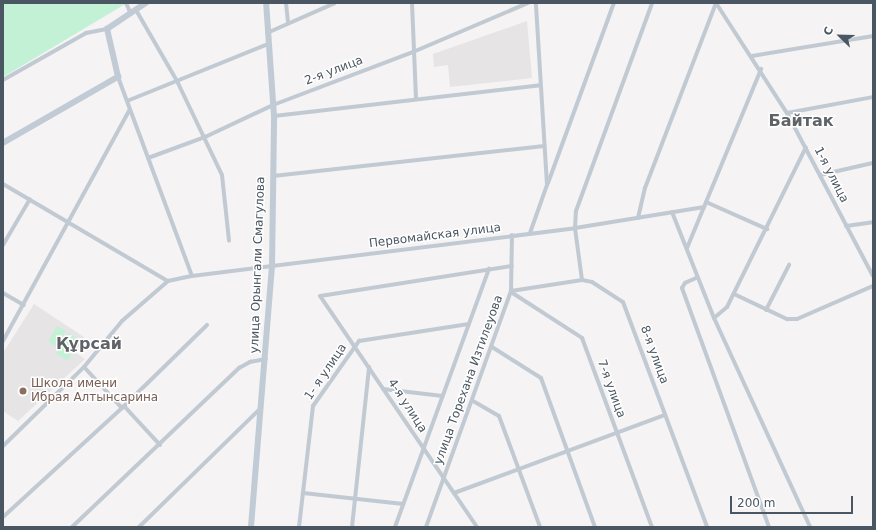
<!DOCTYPE html>
<html>
<head>
<meta charset="utf-8">
<style>
	body { margin:0 }
	#map { position:relative; width:876px; height:530px; overflow:hidden; background:#f5f3f3; font-family:"DejaVu Sans",sans-serif }
	div>[style] { position:absolute }
	[style*='--x'] { left:calc(var(--x)*1px); top:calc(var(--y)*1px); width:calc(var(--w)*1px); rotate:calc(var(--a)*1deg) }
	.education>* { inset:0; background:#e6e4e5 }
	.green>* { inset:0; background:#c3f1d5; transform-origin:0 0 }
	.street>* { height:4px; margin:-2px; padding:0 2px; transform-origin:2px; border-radius:2px; background:#c1cad2 }
	.secondary>* { height:5.5px; margin:-2.75px; padding:0 2.75px; transform-origin:2.75px; border-radius:2.75px; background:#c1cbd6 }
	.dots>* { width:11px; height:11px; translate:-50% -50%; box-sizing:border-box; border:2px solid #fff; border-radius:50% }
	span { translate:-50% -50%; white-space:nowrap; text-align:center; line-height:1.15; -webkit-text-stroke:3px #fff; paint-order:stroke }
	.street-label { font-size:12px; color:#4a5661 }
	.education-label { font-size:12px; color:#785e54 }
	.left { translate:0 -50%; text-align:left }
	.district-label { font-size:16px; color:#5f6368; font-weight:700 }
	.frame { position:absolute; inset:0; border:4px solid #4a5661; pointer-events:none }
	.north { position:absolute; left:820px; top:16px; width:40px; height:40px; -webkit-text-stroke:3px #fff; paint-order:stroke; rotate:293deg; font-size:11px; font-weight:700; line-height:16px; text-align:center; color:#4a5661 }
	.north::after { content:''; display:block; margin:auto; width:14px; height:18px; background:#4a5661; clip-path:polygon(50% 0,100% 100%,50% 72%,0 100%) }
	.scale { position:absolute; left:730px; top:496px; width:123px; height:18px; box-sizing:border-box; border:2px solid #4a5661; border-top:0; padding-left:5px; font-size:12px; line-height:14px; white-space:nowrap; color:#4a5661; -webkit-text-stroke:3px #fff; paint-order:stroke }
</style>
</head>
<body>
<div id="map">
	<div class="education">
		<i style="clip-path:polygon(527px 21px,532px 78px,450px 87px,448px 65px,434px 67px,433px 54px)"></i>
		<i style="clip-path:polygon(34px 304px,84px 337px,75px 352px,85px 359px,18px 421px,3px 411px,3px 353px)"></i>
	</div>
	<div class="green">
		<i style="clip-path:polygon(3px 3px,127px 3px,3px 77px)"></i>
		<i style="left:57px;top:326px;width:10px;height:18px;rotate:29deg"></i>
		<i style="left:68px;top:333px;width:13px;height:24px;rotate:29deg"></i>
	</div>
	<div class="street">
		<i style="--x:126;--y:3;--w:12;--a:66"></i>
		<i style="--x:286;--y:3;--w:20;--a:84"></i>
		<i style="--x:412;--y:3;--w:96;--a:87.6"></i>
		<i style="--x:716;--y:3;--w:131;--a:57.2"></i>
		<i style="--x:787;--y:113;--w:184;--a:62.2"></i>
		<i style="--x:136;--y:10;--w:82;--a:60"></i>
		<i style="--x:177;--y:81;--w:104;--a:64.4"></i>
		<i style="--x:222;--y:175;--w:66;--a:83.9"></i>
		<i style="--x:267;--y:33;--w:74;--a:-23.8"></i>
		<i style="--x:752;--y:56;--w:123;--a:-9.4"></i>
		<i style="--x:118;--y:77;--w:212;--a:69.6"></i>
		<i style="--x:3;--y:80;--w:95;--a:-29.5"></i>
		<i style="--x:86;--y:33;--w:21;--a:-11"></i>
		<i style="--x:127;--y:101;--w:152;--a:-22"></i>
		<i style="--x:787;--y:113;--w:87;--a:-10.5"></i>
		<i style="--x:274;--y:116;--w:268;--a:-6.6"></i>
		<i style="--x:148;--y:158;--w:61;--a:-20.2"></i>
		<i style="--x:205;--y:137;--w:75;--a:-25.2"></i>
		<i style="--x:273;--y:105;--w:150;--a:-20.7"></i>
		<i style="--x:413;--y:52;--w:125;--a:-23.1"></i>
		<i style="--x:820;--y:175;--w:54;--a:-12.8"></i>
		<i style="--x:273;--y:176;--w:273;--a:-6.3"></i>
		<i style="--x:548;--y:183;--w:192;--a:-69.9"></i>
		<i style="--x:3;--y:184;--w:191;--a:30.5"></i>
		<i style="--x:706;--y:202;--w:67;--a:23.9"></i>
		<i style="--x:672;--y:212;--w:114;--a:68.4"></i>
		<i style="--x:714;--y:318;--w:230;--a:65.3"></i>
		<i style="--x:638;--y:218;--w:31;--a:-77"></i>
		<i style="--x:645;--y:188;--w:198;--a:-69"></i>
		<i style="--x:846;--y:226;--w:27;--a:-8"></i>
		<i style="--x:530;--y:233;--w:51;--a:-70.5"></i>
		<i style="--x:547;--y:185;--w:182;--a:-93.5"></i>
		<i style="--x:3;--y:245;--w:53;--a:-59.6"></i>
		<i style="--x:687;--y:248;--w:194;--a:-67.5"></i>
		<i style="--x:696;--y:278;--w:12;--a:156"></i>
		<i style="--x:685;--y:283;--w:6;--a:121"></i>
		<i style="--x:682;--y:288;--w:254;--a:70"></i>
		<i style="--x:582;--y:280;--w:52;--a:-97.7"></i>
		<i style="--x:575;--y:228;--w:17;--a:-87"></i>
		<i style="--x:576;--y:211;--w:221;--a:-69.9"></i>
		<i style="--x:511;--y:291;--w:72;--a:-8.8"></i>
		<i style="--x:582;--y:280;--w:10;--a:11"></i>
		<i style="--x:592;--y:282;--w:37;--a:33"></i>
		<i style="--x:623;--y:302;--w:240;--a:69.5"></i>
		<i style="--x:511;--y:292;--w:85;--a:32.9"></i>
		<i style="--x:582;--y:338;--w:202;--a:69.7"></i>
		<i style="--x:3;--y:293;--w:24;--a:30"></i>
		<i style="--x:734;--y:294;--w:59;--a:25.3"></i>
		<i style="--x:787;--y:319;--w:10;--a:0"></i>
		<i style="--x:797;--y:319;--w:83;--a:-23.5"></i>
		<i style="--x:766;--y:310;--w:51;--a:-62.9"></i>
		<i style="--x:714;--y:318;--w:17;--a:-40"></i>
		<i style="--x:727;--y:307;--w:178;--a:-63.7"></i>
		<i style="--x:3;--y:341;--w:264;--a:-61.3"></i>
		<i style="--x:492;--y:347;--w:58;--a:32.3"></i>
		<i style="--x:541;--y:378;--w:158;--a:70.1"></i>
		<i style="--x:84;--y:367;--w:56;--a:47.2"></i>
		<i style="--x:383;--y:389;--w:60;--a:6.7"></i>
		<i style="--x:473;--y:401;--w:30;--a:30"></i>
		<i style="--x:499;--y:416;--w:118;--a:69.7"></i>
		<i style="--x:124;--y:406;--w:53;--a:47.3"></i>
		<i style="--x:3;--y:446;--w:113;--a:-44.3"></i>
		<i style="--x:84;--y:367;--w:60;--a:-50.4"></i>
		<i style="--x:122;--y:321;--w:61;--a:-41"></i>
		<i style="--x:168;--y:281;--w:25;--a:-12"></i>
		<i style="--x:192;--y:276;--w:386;--a:-7.1"></i>
		<i style="--x:575;--y:228;--w:131;--a:-9.2"></i>
		<i style="--x:303;--y:493;--w:101;--a:6.3"></i>
		<i style="--x:454;--y:493;--w:225;--a:-20.3"></i>
		<i style="--x:3;--y:517;--w:164;--a:-42.5"></i>
		<i style="--x:124;--y:406;--w:116;--a:-44.3"></i>
		<i style="--x:72;--y:527;--w:231;--a:-43.6"></i>
		<i style="--x:239;--y:368;--w:13;--a:-29"></i>
		<i style="--x:250;--y:362;--w:16;--a:-11"></i>
		<i style="--x:139;--y:527;--w:169;--a:-44.3"></i>
		<i style="--x:299;--y:527;--w:122;--a:-83.4"></i>
		<i style="--x:313;--y:406;--w:80;--a:-54.7"></i>
		<i style="--x:359;--y:341;--w:111;--a:-8.8"></i>
		<i style="--x:352;--y:527;--w:161;--a:-83.9"></i>
		<i style="--x:395;--y:527;--w:275;--a:-70"></i>
		<i style="--x:426;--y:527;--w:251;--a:-70.2"></i>
		<i style="--x:511;--y:291;--w:56;--a:-89"></i>
		<i style="--x:477;--y:527;--w:279;--a:-124.2"></i>
		<i style="--x:320;--y:296;--w:194;--a:-8.9"></i>
	</div>
	<div class="secondary">
		<i style="--x:3;--y:143;--w:133;--a:-29.9"></i>
		<i style="--x:118;--y:77;--w:49;--a:-102.9"></i>
		<i style="--x:107;--y:29;--w:47;--a:-33.7"></i>
		<i style="--x:251;--y:527;--w:261;--a:-85.4"></i>
		<i style="--x:272;--y:267;--w:151;--a:-89.2"></i>
		<i style="--x:274;--y:116;--w:113;--a:-94"></i>
	</div>
	<div class="dots">
		<i style="left:23px;top:391px;background:#8d6e63"></i>
	</div>
	<div class="street-label">
		<span style="left:334px;top:71px;rotate:-21deg">2-я улица</span>
		<span style="left:831px;top:175px;rotate:63deg">1-я улица</span>
		<span style="left:435px;top:236px;rotate:-7deg">Первомайская улица</span>
		<span style="left:258px;top:265px;rotate:-88deg">улица Орынгали Смагулова</span>
		<span style="left:654px;top:355px;rotate:70deg">8-я улица</span>
		<span style="left:326px;top:372px;rotate:-56deg">1- я улица</span>
		<span style="left:469px;top:380px;rotate:-70deg">улица Торехана Изтилеуова</span>
		<span style="left:611px;top:389px;rotate:70deg">7-я улица</span>
		<span style="left:407px;top:406px;rotate:57deg">4-я улица</span>
	</div>
	<div class="education-label">
		<span class="left" style="left:31px;top:391px">Школа имени<br>Ибрая Алтынсарина</span>
	</div>
	<div class="district-label">
		<span style="left:801px;top:121px">Байтак</span>
		<span style="left:89px;top:344px">Құрсай</span>
	</div>
	<div class="frame"></div>
	<div class="north">С</div>
	<div class="scale">200 m</div>
</div>
</body>
</html>
